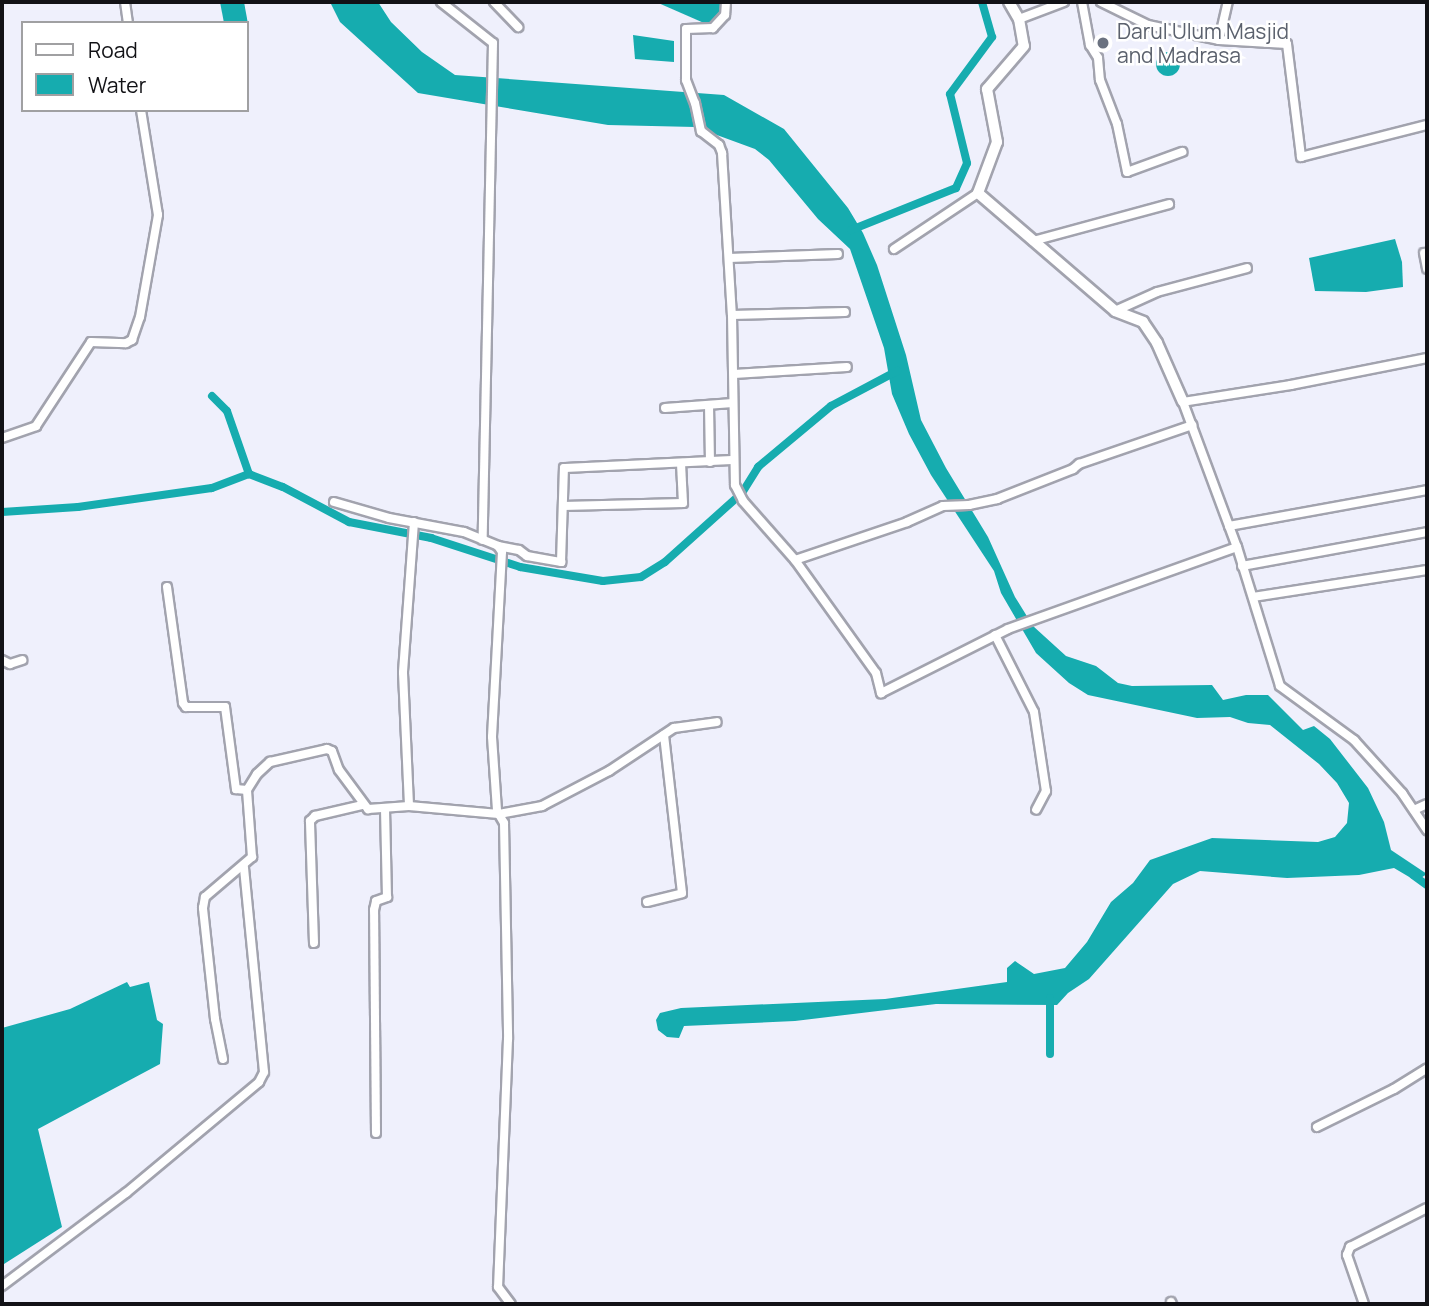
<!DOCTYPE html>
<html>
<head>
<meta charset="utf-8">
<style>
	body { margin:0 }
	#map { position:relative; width:1429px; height:1306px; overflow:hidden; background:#eff0fc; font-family:Manrope,sans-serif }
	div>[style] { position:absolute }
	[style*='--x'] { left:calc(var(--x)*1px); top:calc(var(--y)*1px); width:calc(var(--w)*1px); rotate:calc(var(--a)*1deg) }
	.water>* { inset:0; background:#16acaf }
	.round { border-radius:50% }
	.canal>* { height:8px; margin:-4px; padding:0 4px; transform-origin:4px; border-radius:4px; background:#16acaf }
	.roads { filter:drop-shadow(2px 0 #a2a3ae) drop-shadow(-2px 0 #a2a3ae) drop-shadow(0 2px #a2a3ae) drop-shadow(0 -2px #a2a3ae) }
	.minor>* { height:8px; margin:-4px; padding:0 4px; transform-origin:4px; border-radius:4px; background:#fff }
	.tertiary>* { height:10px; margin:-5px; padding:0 5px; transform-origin:5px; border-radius:5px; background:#fff }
	.dots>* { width:19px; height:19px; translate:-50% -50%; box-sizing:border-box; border:4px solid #fff; border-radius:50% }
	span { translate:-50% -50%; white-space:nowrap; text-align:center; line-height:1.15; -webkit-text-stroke:5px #fff; paint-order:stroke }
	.worship-label { font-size:21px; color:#5b616d }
	.left { translate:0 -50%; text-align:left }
	.frame { position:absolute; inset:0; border:4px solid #121216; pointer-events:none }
	.legend { position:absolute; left:21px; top:21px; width:228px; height:91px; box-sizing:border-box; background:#fff; border:2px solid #a0a0a2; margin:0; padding:9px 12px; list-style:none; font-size:21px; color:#121216 }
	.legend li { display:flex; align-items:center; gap:14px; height:35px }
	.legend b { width:35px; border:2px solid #a0a0a2 }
</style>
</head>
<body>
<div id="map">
	<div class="water">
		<i style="clip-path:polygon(220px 2px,244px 2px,248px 24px,224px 23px)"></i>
		<i style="clip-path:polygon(330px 2px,378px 2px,391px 22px,422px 52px,455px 75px,724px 95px,784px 129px,848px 208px,863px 233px,877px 265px,906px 355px,921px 420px,946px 468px,988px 537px,1015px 597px,1033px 626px,1066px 656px,1096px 666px,1118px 683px,1132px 686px,1212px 685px,1223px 700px,1246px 695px,1268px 695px,1303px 730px,1314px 726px,1330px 739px,1368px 788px,1384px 822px,1391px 850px,1427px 874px,1416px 881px,1394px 868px,1359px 875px,1287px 878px,1200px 871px,1173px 884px,1089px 979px,1068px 993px,1057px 1005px,936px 1004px,795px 1021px,684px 1026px,679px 1038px,667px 1037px,658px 1030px,656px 1020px,660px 1013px,681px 1008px,885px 999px,1007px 982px,1007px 968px,1015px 961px,1034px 974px,1065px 968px,1087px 942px,1111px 902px,1133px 883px,1150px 860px,1212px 838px,1318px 842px,1335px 837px,1347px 823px,1349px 803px,1337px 783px,1319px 764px,1270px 725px,1248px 723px,1230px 717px,1197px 718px,1088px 695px,1069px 683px,1036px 653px,1001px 593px,994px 571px,931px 475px,909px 434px,892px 394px,884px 348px,850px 249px,818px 219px,769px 160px,755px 149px,695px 127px,608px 125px,418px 93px,340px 22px)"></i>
		<i style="clip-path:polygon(656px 2px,723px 2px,723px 13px,713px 24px,704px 23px)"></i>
		<i style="clip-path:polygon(633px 35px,674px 41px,674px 62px,635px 59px)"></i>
		<i class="round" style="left:1156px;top:52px;width:24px;height:24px"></i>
		<i style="clip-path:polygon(1395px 239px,1402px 262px,1403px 287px,1366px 292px,1315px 291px,1309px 258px)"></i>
		<i style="clip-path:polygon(127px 982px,130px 987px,149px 982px,157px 1020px,163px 1024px,160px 1064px,38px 1129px,62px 1227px,4px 1264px,2px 1255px,2px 1028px,70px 1009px)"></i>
	</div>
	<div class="canal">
		<i style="--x:851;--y:230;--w:113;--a:-21.8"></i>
		<i style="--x:956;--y:188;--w:27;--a:-66"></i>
		<i style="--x:967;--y:163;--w:71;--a:-103.8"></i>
		<i style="--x:950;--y:94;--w:71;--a:-53.6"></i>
		<i style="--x:992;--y:37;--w:36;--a:-106"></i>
		<i style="--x:212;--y:396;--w:21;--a:45"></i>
		<i style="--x:227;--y:411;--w:67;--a:70.8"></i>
		<i style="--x:2;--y:512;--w:76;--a:-3.8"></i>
		<i style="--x:78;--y:507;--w:135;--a:-8.1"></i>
		<i style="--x:212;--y:488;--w:40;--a:-21"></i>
		<i style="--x:249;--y:474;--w:36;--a:21"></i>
		<i style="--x:283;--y:487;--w:75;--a:27.9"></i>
		<i style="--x:349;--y:522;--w:84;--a:11"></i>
		<i style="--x:431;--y:538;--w:94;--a:18"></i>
		<i style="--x:520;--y:567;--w:84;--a:9.6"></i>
		<i style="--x:603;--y:581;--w:38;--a:-6"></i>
		<i style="--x:641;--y:577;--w:28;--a:-32"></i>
		<i style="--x:665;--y:562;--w:103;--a:-41.9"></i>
		<i style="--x:742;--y:493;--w:31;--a:-58"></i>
		<i style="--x:758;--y:467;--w:95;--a:-39.9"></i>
		<i style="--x:831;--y:406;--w:75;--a:-27.9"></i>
		<i style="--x:1413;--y:875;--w:17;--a:36"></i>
		<i style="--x:1050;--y:1054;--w:56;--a:-90"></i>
	</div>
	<div class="roads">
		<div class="minor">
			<i style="--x:125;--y:2;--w:21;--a:82"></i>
			<i style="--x:441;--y:2;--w:66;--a:38.3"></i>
			<i style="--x:493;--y:43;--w:497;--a:91.2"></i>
			<i style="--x:494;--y:2;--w:35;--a:46"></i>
			<i style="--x:726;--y:2;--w:13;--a:94"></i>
			<i style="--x:725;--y:15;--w:18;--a:133"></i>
			<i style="--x:713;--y:28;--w:27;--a:178"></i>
			<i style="--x:686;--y:29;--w:51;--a:90"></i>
			<i style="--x:686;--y:80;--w:25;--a:69"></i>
			<i style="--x:695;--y:103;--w:29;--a:78"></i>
			<i style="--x:701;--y:131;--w:23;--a:38"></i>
			<i style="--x:719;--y:145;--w:9;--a:69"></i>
			<i style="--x:722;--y:153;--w:162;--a:86.5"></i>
			<i style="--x:732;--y:315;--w:170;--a:89"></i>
			<i style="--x:735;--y:485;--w:18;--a:63"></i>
			<i style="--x:743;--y:501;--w:79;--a:48.6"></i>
			<i style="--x:795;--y:560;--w:139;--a:54.4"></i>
			<i style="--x:876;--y:673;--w:21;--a:76"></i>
			<i style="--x:881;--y:693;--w:142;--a:-26.7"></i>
			<i style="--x:1008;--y:629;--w:243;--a:-19.7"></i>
			<i style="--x:1082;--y:2;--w:44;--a:79.5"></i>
			<i style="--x:1090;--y:45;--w:15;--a:58"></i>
			<i style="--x:1098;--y:58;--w:22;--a:85"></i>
			<i style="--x:1100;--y:80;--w:47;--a:68.9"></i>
			<i style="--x:1117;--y:124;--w:49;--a:78.2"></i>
			<i style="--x:1127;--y:172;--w:59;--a:-20"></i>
			<i style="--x:1101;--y:2;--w:52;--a:26.1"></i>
			<i style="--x:1148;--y:25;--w:73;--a:11.9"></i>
			<i style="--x:1219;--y:40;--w:68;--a:3.4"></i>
			<i style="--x:1287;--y:44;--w:114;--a:82.9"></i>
			<i style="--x:1301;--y:157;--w:130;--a:-14.3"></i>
			<i style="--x:1019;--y:19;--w:48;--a:-20.7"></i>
			<i style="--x:1219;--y:40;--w:39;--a:-77"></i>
			<i style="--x:1033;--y:241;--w:141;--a:-15.2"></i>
			<i style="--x:894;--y:249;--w:101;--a:-33.7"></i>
			<i style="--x:1424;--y:253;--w:16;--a:79"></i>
			<i style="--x:729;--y:258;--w:109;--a:-2.1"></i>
			<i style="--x:1115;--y:311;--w:46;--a:-24.3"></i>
			<i style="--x:1157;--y:292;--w:93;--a:-14.9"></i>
			<i style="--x:732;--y:315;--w:113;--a:-1.5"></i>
			<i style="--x:1427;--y:358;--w:139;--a:168.8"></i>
			<i style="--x:1291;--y:385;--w:109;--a:171.1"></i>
			<i style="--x:1183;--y:402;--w:155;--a:69.6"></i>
			<i style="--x:1237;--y:547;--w:145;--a:72.8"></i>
			<i style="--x:1280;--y:686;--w:92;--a:36.1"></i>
			<i style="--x:1354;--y:740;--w:72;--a:47.8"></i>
			<i style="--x:1402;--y:793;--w:45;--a:56"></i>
			<i style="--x:734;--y:374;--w:113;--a:-3.5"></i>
			<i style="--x:709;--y:405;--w:57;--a:89"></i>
			<i style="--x:665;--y:408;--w:68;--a:-4.2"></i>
			<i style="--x:2;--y:438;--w:36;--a:-19"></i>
			<i style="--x:36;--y:426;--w:100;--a:-56.8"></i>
			<i style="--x:91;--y:342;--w:35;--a:2"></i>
			<i style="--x:126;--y:343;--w:7;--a:-27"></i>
			<i style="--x:132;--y:340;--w:24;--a:-71"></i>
			<i style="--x:140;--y:317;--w:104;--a:-80"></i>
			<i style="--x:158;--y:215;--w:106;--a:-99.2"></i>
			<i style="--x:334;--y:502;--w:57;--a:16.2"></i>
			<i style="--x:389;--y:518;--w:76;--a:10.6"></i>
			<i style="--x:464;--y:532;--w:37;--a:22"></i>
			<i style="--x:498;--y:546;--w:7;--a:56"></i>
			<i style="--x:502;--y:552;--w:185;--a:93.1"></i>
			<i style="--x:492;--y:737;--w:74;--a:86.1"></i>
			<i style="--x:497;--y:811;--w:14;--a:60"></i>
			<i style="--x:504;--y:823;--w:216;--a:88.9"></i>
			<i style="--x:508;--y:1039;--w:248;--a:92.3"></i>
			<i style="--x:498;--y:1287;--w:21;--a:53"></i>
			<i style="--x:563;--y:506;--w:120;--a:-1.4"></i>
			<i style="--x:683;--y:503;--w:40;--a:-92.9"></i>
			<i style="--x:414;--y:522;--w:151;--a:94.2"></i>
			<i style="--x:403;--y:673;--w:133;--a:87.4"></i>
			<i style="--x:409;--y:806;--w:90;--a:5.1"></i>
			<i style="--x:499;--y:814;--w:44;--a:-10.5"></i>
			<i style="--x:542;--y:806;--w:76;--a:-27.6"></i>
			<i style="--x:609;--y:771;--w:78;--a:-33.5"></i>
			<i style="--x:674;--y:728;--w:43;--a:-7.9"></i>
			<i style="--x:1229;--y:526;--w:201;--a:-10.3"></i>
			<i style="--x:498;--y:546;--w:21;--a:11"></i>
			<i style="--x:519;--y:550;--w:10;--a:37"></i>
			<i style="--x:527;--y:556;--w:35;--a:10"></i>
			<i style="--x:561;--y:562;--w:94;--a:-88.2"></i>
			<i style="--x:564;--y:468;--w:169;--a:-2.7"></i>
			<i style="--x:795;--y:560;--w:118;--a:-18.7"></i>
			<i style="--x:907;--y:522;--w:39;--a:-24"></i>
			<i style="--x:943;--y:506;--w:26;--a:-2"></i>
			<i style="--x:969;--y:505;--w:29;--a:-12"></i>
			<i style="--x:997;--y:499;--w:82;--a:-21.5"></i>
			<i style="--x:1073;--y:469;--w:8;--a:-40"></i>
			<i style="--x:1079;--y:464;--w:120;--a:-19"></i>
			<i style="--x:1242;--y:566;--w:188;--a:-10.4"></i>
			<i style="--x:167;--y:587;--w:117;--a:82.1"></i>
			<i style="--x:183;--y:703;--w:5;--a:53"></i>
			<i style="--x:186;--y:707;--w:39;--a:0"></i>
			<i style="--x:225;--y:707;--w:83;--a:82.4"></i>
			<i style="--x:236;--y:789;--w:11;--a:5"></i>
			<i style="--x:1253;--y:597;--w:176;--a:-8.8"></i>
			<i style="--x:995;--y:635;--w:86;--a:63.1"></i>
			<i style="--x:1034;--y:712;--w:80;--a:81.4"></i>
			<i style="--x:1046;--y:791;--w:21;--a:118"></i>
			<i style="--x:2;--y:660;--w:9;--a:27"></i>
			<i style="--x:10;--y:664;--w:13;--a:-18"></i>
			<i style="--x:1414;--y:810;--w:14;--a:-25"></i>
			<i style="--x:647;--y:902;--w:36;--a:-14"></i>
			<i style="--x:682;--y:893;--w:159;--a:-96.5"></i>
			<i style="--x:314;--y:943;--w:122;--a:-91.9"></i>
			<i style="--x:310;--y:821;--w:7;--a:-45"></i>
			<i style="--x:315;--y:816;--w:48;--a:-13.2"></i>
			<i style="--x:223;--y:1059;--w:41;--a:-101.3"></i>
			<i style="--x:215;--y:1019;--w:112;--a:-96.2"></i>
			<i style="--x:203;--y:908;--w:11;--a:-80"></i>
			<i style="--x:205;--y:897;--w:62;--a:-40.4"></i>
			<i style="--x:252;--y:857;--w:67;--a:-94.3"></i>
			<i style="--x:247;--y:790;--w:19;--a:-58"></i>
			<i style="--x:257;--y:774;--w:18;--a:-43"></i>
			<i style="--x:270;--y:762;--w:58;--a:-12.8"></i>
			<i style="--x:327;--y:749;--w:5;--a:22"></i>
			<i style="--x:332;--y:751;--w:20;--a:70"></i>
			<i style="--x:339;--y:770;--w:49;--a:53.4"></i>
			<i style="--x:368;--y:809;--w:41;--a:-4.2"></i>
			<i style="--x:1317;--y:1127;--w:86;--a:-26.3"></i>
			<i style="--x:1394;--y:1089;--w:39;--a:-32"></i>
			<i style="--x:376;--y:1133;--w:223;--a:-90.5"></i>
			<i style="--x:374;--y:910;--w:9;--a:-77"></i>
			<i style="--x:376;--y:901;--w:12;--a:-20"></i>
			<i style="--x:387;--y:897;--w:88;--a:-91.3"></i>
			<i style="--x:2;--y:1286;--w:155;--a:-36.9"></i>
			<i style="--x:126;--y:1193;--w:173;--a:-39.8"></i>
			<i style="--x:259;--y:1082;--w:11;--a:-63"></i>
			<i style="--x:264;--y:1072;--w:206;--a:-95.6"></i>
			<i style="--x:1171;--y:1302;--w:2;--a:63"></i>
			<i style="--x:1364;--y:1304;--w:52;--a:-109.1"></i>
			<i style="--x:1347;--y:1255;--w:9;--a:-69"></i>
			<i style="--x:1350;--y:1247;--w:86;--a:-26.9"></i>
		</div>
		<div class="tertiary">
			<i style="--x:1009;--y:2;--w:20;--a:60"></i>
			<i style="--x:1019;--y:19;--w:27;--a:80"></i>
			<i style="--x:1024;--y:46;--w:57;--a:130.7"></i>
			<i style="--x:987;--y:89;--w:54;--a:79.3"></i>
			<i style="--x:997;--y:142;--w:54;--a:110.4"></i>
			<i style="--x:978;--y:193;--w:181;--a:40.7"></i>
			<i style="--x:1115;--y:311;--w:30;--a:21"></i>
			<i style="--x:1143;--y:322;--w:25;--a:56"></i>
			<i style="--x:1157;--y:343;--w:64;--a:66.2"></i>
		</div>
	</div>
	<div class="dots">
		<i style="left:1103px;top:43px;background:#6b7280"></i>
	</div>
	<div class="worship-label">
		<span class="left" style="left:1117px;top:43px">Darul Ulum Masjid<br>and Madrasa</span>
	</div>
	<div class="frame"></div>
	<ul class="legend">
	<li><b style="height:9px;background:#fff"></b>Road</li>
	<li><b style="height:19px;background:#16acaf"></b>Water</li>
	</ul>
</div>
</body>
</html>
